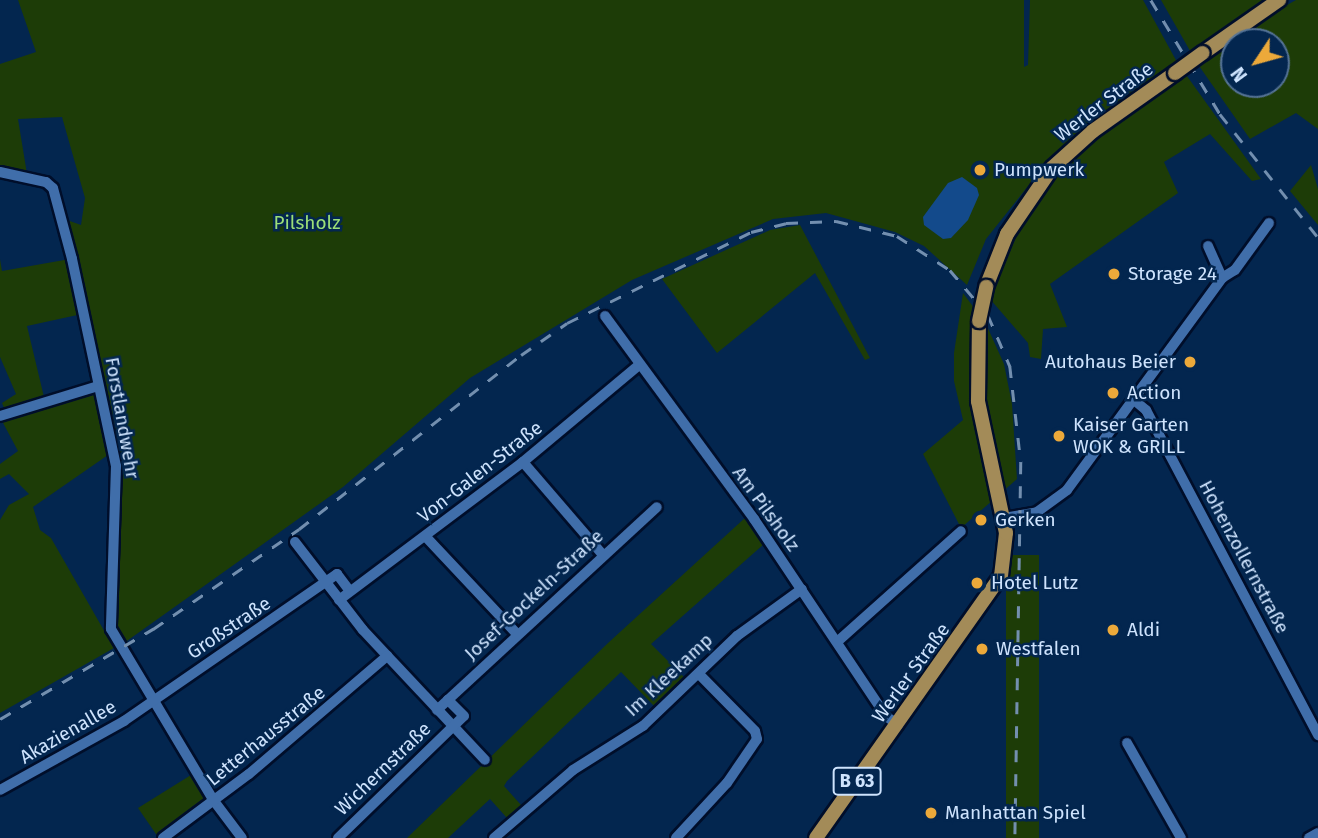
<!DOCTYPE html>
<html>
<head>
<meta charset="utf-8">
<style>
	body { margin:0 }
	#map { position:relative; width:1318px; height:838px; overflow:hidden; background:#03264f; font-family:"Fira Sans",sans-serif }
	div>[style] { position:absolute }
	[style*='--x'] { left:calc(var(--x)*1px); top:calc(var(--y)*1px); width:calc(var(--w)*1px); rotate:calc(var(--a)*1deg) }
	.green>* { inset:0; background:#1d3c07; transform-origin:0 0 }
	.water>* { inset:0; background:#134a8b }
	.roads { filter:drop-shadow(2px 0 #000e2a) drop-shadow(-2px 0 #000e2a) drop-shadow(0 2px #000e2a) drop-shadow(0 -2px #000e2a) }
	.minor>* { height:10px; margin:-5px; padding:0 5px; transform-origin:5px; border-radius:5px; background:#406eaa }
	.major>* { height:14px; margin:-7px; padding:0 7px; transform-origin:7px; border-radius:7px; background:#a38b58 }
	.rail>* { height:2.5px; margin-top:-1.25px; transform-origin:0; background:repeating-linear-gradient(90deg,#738faf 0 12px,transparent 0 24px) }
	.bridges { filter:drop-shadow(2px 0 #000e2a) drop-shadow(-2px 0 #000e2a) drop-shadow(0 2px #000e2a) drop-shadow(0 -2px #000e2a) }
	.major-bridge>* { height:14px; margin:-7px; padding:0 7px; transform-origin:7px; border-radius:7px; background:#a38b58 }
	.dots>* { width:19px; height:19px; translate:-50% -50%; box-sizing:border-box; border:4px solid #03264f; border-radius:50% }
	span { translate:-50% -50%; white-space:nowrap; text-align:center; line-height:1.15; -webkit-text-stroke:5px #03264f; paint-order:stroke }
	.shield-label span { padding:2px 5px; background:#03264f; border:2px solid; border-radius:5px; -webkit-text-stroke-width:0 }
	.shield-label { font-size:18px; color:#cee3fd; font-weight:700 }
	.street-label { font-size:19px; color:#cee3fd }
	.poi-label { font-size:19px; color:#cee3fd }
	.left { translate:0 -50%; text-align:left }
	.right { translate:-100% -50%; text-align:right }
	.park-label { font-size:19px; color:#9cdf78 }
	.north { position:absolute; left:1220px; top:28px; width:70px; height:70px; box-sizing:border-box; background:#03264f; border:2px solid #547295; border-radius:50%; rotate:234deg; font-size:19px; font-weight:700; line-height:28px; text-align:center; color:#cee3fd }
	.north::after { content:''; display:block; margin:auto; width:24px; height:32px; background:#eca93a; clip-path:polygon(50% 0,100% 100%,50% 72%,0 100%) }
</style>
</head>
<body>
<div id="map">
	<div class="green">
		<i style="clip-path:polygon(18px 0,1024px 0,1024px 67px,1028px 65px,1030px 0,1143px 0,1177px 62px,1080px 132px,1048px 161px,986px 239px,967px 285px,924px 246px,895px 232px,826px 213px,773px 219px,632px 280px,470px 378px,343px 487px,124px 643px,115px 631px,120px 475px,64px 219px,81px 225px,85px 198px,62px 117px,18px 119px,27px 174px,0 168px,0 64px,36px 52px)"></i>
		<i style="clip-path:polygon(evenodd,1161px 0,1272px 0,1269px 15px,1296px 0,1318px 0,1318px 129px,1296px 113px,1250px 139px,1197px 63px,1161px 0,1234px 42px,1276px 42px,1276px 84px,1234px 84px,1234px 42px)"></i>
		<i style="clip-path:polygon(1184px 72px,1261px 179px,1252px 181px,1210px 134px,1164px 162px,1178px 193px,1050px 284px,1067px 327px,1043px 329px,1041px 359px,1030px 357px,1028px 343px,990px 299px,1025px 216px,1058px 173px,1091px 141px)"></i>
		<i style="clip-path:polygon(1311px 165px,1318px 189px,1318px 225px,1290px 191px)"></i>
		<i style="clip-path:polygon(800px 225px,870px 358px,865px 360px,815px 273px,717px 353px,662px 279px,770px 230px)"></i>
		<i style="clip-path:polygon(0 259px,2px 271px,70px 259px,82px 314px,27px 326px,44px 397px,5px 410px,2px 403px,16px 394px,0 357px)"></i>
		<i style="clip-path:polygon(963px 293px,986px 324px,1004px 364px,1012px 404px,1017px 479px,961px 528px,923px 454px,963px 420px,954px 381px,954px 353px)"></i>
		<i style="clip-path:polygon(95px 390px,108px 455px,33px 507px,40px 530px,51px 538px,114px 648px,0 713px,0 520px,9px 505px,29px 494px,9px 474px,0 479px,0 464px,18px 451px,2px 421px)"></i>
		<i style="clip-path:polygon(746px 517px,764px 544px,651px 644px,685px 678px,655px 707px,621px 672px,507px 781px,504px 786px,521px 805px,507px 818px,490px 799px,448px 838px,407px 838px,608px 643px)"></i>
		<i style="left:1039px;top:555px;width:283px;height:33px;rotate:90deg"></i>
		<i style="clip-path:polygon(191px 775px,205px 797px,203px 803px,158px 837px,138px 808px)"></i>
	</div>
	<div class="water">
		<i style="clip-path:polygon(962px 177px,977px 188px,979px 195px,968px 220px,951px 238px,943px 239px,924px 225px,923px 217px,948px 183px)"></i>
	</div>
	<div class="roads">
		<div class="minor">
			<i style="--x:0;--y:172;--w:47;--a:12.3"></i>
			<i style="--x:46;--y:182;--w:9;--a:41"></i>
			<i style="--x:53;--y:188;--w:73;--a:75"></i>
			<i style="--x:72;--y:259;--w:212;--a:78"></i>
			<i style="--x:116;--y:466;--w:163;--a:91.8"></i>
			<i style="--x:111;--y:629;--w:200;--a:59.1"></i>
			<i style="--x:214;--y:801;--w:46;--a:52.9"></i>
			<i style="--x:1208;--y:246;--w:35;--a:66"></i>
			<i style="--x:605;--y:316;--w:252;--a:53.7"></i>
			<i style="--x:754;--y:519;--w:237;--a:56.2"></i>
			<i style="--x:886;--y:716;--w:15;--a:37"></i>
			<i style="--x:1134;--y:400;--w:16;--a:40"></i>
			<i style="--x:1146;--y:410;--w:368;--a:62.1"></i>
			<i style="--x:0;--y:416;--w:102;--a:-17"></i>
			<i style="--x:523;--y:462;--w:123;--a:49.3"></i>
			<i style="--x:1004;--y:518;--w:34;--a:-10"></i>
			<i style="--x:1037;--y:512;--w:37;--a:-36"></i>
			<i style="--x:1067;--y:490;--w:263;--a:-53.8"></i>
			<i style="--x:1222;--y:278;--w:15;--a:-32"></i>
			<i style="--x:1235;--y:270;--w:58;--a:-54.1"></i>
			<i style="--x:426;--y:537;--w:133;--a:46.8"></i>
			<i style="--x:295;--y:542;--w:111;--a:52.3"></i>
			<i style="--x:363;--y:630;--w:178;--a:46.8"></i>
			<i style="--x:339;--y:600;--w:230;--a:-36.9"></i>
			<i style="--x:523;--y:462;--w:150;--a:-39.9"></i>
			<i style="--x:837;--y:642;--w:166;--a:-41.8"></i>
			<i style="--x:437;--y:710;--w:299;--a:-42.7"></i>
			<i style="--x:1127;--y:743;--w:109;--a:60.4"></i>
			<i style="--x:0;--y:790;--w:142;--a:-29.1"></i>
			<i style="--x:124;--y:721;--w:259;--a:-34.6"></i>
			<i style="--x:337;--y:574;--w:21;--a:53"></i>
			<i style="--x:163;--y:838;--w:107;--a:-36.7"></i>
			<i style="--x:249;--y:774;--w:182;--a:-40.5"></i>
			<i style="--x:338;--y:838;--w:175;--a:-44.1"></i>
			<i style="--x:464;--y:716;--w:23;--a:-135"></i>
			<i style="--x:494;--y:838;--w:104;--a:-40.7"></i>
			<i style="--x:573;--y:770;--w:83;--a:-32.2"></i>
			<i style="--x:643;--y:726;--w:130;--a:-43.8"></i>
			<i style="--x:737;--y:636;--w:80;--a:-35.9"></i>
			<i style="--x:676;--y:838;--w:75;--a:-47.2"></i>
			<i style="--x:727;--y:783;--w:53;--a:-55.7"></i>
			<i style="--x:757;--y:739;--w:8;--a:-104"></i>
			<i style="--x:755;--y:731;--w:80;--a:-134.5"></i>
			<i style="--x:1309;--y:838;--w:10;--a:-29"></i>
		</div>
		<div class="major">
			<i style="--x:1203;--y:53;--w:93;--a:-34.9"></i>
			<i style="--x:986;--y:287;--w:57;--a:-68.4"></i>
			<i style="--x:1007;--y:234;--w:80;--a:-55.7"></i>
			<i style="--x:1052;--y:168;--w:55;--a:-42.1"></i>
			<i style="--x:1093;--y:131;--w:100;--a:-35.3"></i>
			<i style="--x:816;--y:838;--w:321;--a:-54.8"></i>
			<i style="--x:1001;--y:576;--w:43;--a:-83.4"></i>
			<i style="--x:1006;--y:533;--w:135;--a:-102"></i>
			<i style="--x:978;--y:401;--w:80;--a:-89.3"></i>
		</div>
	</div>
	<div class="rail">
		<i style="--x:1151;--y:0;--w:133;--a:58.8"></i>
		<i style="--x:1220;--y:114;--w:157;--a:51.5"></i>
		<i style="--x:0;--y:719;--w:178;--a:-30.5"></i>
		<i style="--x:153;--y:629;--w:177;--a:-34.4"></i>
		<i style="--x:299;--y:529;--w:282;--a:-38.1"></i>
		<i style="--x:521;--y:355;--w:56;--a:-34.8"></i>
		<i style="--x:567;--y:323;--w:205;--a:-26.3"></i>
		<i style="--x:751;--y:232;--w:36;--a:-14"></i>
		<i style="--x:786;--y:223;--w:50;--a:-2.3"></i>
		<i style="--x:836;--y:221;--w:63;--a:13.8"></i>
		<i style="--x:897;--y:236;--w:63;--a:32.7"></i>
		<i style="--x:950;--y:270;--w:59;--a:49.8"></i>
		<i style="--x:988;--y:315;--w:56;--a:66.7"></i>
		<i style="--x:1010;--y:366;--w:97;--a:83.5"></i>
		<i style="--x:1021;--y:462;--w:376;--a:90.9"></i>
	</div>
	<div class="bridges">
		<div class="major-bridge">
			<i style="--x:1175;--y:73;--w:34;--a:-36"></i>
			<i style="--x:979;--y:321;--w:35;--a:-78"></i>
		</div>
	</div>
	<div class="dots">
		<i style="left:980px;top:170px;background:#eca93a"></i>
		<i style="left:1114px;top:274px;background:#eca93a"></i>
		<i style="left:1190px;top:362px;background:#eca93a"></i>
		<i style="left:1113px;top:393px;background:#eca93a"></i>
		<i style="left:1059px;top:436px;background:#eca93a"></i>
		<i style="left:981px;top:520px;background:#eca93a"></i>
		<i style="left:977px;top:583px;background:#eca93a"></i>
		<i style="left:1113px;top:630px;background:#eca93a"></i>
		<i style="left:982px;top:649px;background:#eca93a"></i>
		<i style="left:931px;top:813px;background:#eca93a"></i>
	</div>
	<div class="shield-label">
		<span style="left:857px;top:781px">B 63</span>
	</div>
	<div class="street-label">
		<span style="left:1104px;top:102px;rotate:-37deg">Werler Straße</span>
		<span style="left:122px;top:418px;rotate:80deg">Forstlandwehr</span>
		<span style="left:480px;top:472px;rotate:-38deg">Von-Galen-Straße</span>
		<span style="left:766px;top:509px;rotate:54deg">Am Pilsholz</span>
		<span style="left:1244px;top:557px;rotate:62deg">Hohenzollernstraße</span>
		<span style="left:534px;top:595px;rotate:-43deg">Josef-Gockeln-Straße</span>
		<span style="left:229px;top:628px;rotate:-34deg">Großstraße</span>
		<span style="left:911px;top:673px;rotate:-54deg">Werler Straße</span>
		<span style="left:669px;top:675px;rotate:-43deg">Im Kleekamp</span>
		<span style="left:68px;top:732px;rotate:-30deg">Akazienallee</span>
		<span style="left:266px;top:736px;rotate:-39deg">Letterhausstraße</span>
		<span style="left:383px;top:769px;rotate:-44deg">Wichernstraße</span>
	</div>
	<div class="poi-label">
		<span class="left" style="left:994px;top:170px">Pumpwerk</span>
		<span class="left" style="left:1128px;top:274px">Storage 24</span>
		<span class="right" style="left:1176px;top:362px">Autohaus Beier</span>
		<span class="left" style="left:1127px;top:393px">Action</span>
		<span class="left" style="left:1073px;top:436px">Kaiser Garten<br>WOK &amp; GRILL</span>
		<span class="left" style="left:995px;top:520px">Gerken</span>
		<span class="left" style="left:991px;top:583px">Hotel Lutz</span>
		<span class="left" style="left:1127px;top:630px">Aldi</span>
		<span class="left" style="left:996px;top:649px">Westfalen</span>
		<span class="left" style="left:945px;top:813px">Manhattan Spiel</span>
	</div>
	<div class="park-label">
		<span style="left:307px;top:223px">Pilsholz</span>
	</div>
	<div class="north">N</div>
</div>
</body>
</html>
